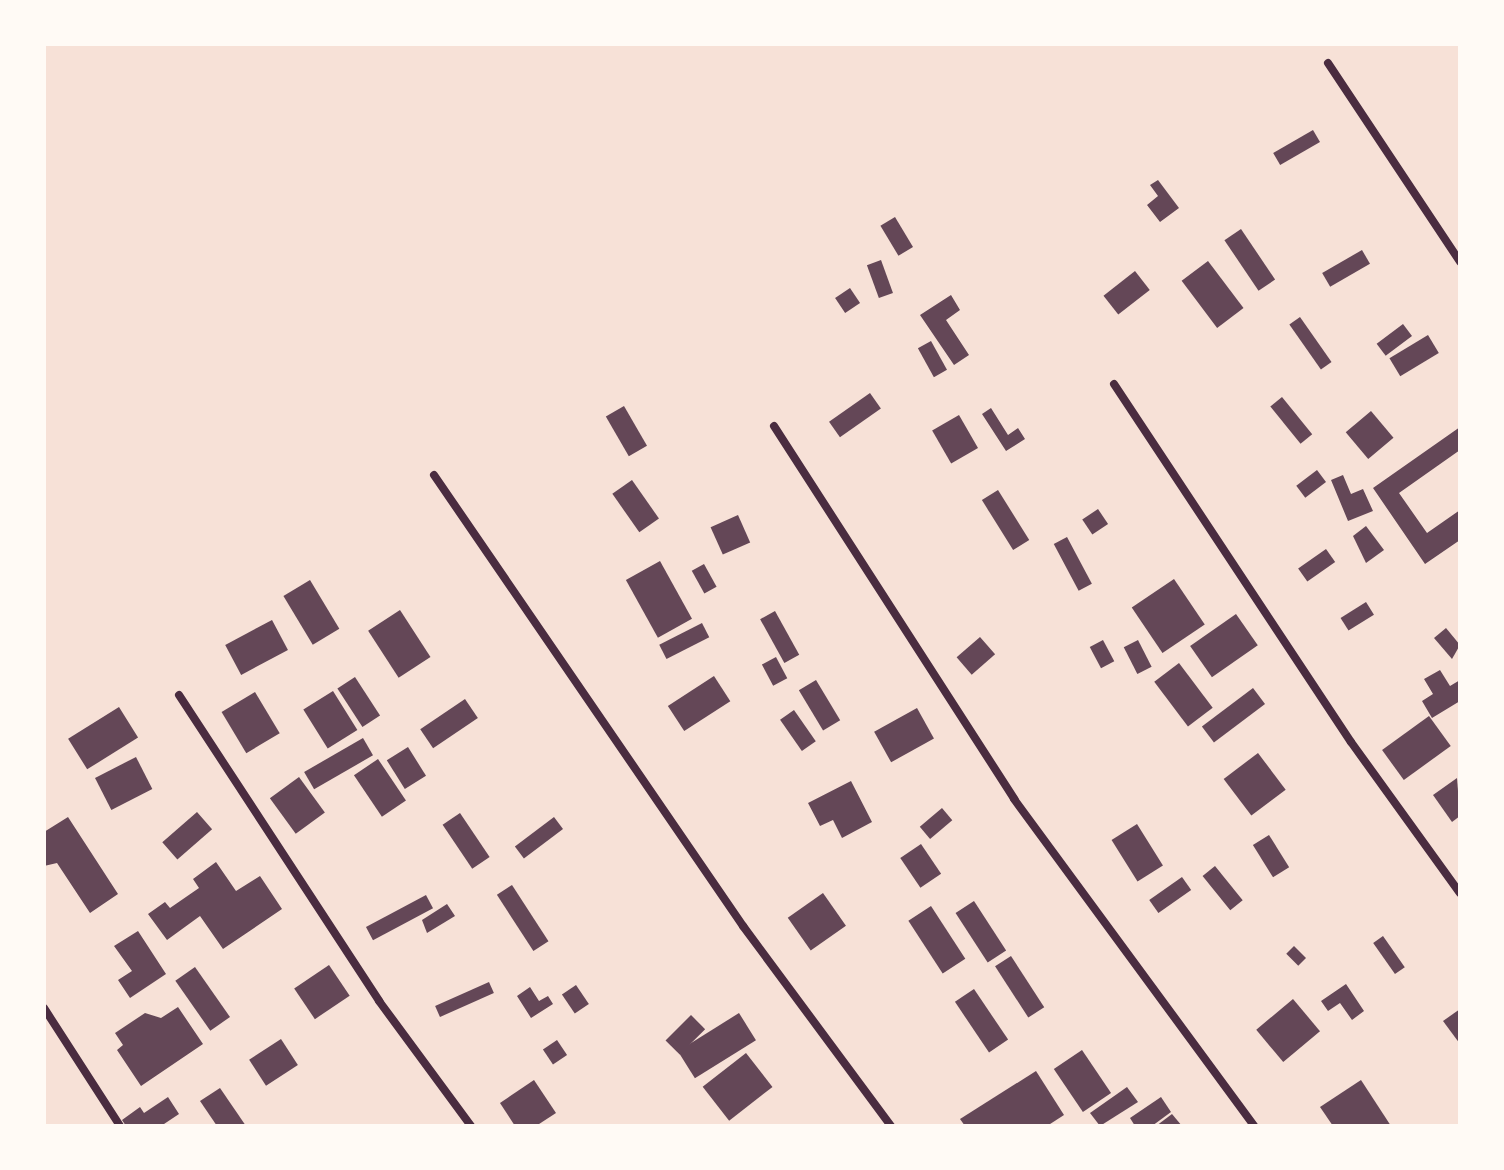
<!DOCTYPE html>
<html>
<head>
<meta charset="utf-8">
<style>
	body { margin:0 }
	#map { position:relative; width:1504px; height:1170px; overflow:hidden; background:#f7e1d7; font-family:"Golos Text",sans-serif }
	div>[style] { position:absolute }
	[style*='--x'] { left:calc(var(--x)*1px); top:calc(var(--y)*1px); width:calc(var(--w)*1px); rotate:calc(var(--a)*1deg) }
	.building>* { inset:0; background:#644757; transform-origin:0 0 }
	.minor>* { height:8px; margin:-4px; padding:0 4px; transform-origin:4px; border-radius:4px; background:#4a2c40 }
	span { translate:-50% -50%; white-space:nowrap; text-align:center; line-height:1.15; -webkit-text-stroke:7px #fffaf5; paint-order:stroke }
	.frame { position:absolute; inset:0; border:46px solid #fffaf5; pointer-events:none }
</style>
</head>
<body>
<div id="map">
	<div class="building">
		<i style="left:1313px;top:130px;width:14px;height:46px;rotate:60deg"></i>
		<i style="clip-path:polygon(1158px 180px,1179px 208px,1160px 222px,1147px 205px,1158px 196px,1150px 185px)"></i>
		<i style="left:895px;top:217px;width:35px;height:17px;rotate:59deg"></i>
		<i style="left:1241px;top:229px;width:61px;height:20px;rotate:56deg"></i>
		<i style="left:1362px;top:250px;width:16px;height:46px;rotate:60deg"></i>
		<i style="left:881px;top:260px;width:35px;height:15px;rotate:70deg"></i>
		<i style="left:1208px;top:261px;width:59px;height:33px;rotate:53deg"></i>
		<i style="left:1135px;top:271px;width:24px;height:40px;rotate:52deg"></i>
		<i style="left:850px;top:288px;width:18px;height:18px;rotate:56deg"></i>
		<i style="clip-path:polygon(951px 295px,960px 310px,946px 320px,969px 355px,954px 365px,920px 315px)"></i>
		<i style="left:1300px;top:317px;width:55px;height:13px;rotate:55deg"></i>
		<i style="left:1403px;top:324px;width:15px;height:33px;rotate:53deg"></i>
		<i style="left:1428px;top:335px;width:21px;height:45px;rotate:59deg"></i>
		<i style="left:931px;top:341px;width:33px;height:15px;rotate:61deg"></i>
		<i style="left:870px;top:393px;width:19px;height:50px;rotate:55deg"></i>
		<i style="left:1282px;top:397px;width:48px;height:15px;rotate:51deg"></i>
		<i style="left:624px;top:406px;width:46px;height:21px;rotate:60deg"></i>
		<i style="clip-path:polygon(991px 408px,1008px 435px,1018px 428px,1025px 439px,1006px 451px,982px 414px)"></i>
		<i style="left:1371px;top:411px;width:35px;height:33px;rotate:50deg"></i>
		<i style="left:959px;top:415px;width:38px;height:31px;rotate:60deg"></i>
		<i style="clip-path:polygon(1460px 427px,1460px 450px,1399px 493px,1427px 533px,1460px 510px,1460px 540px,1425px 564px,1373px 488px)"></i>
		<i style="left:1317px;top:470px;width:15px;height:26px;rotate:53deg"></i>
		<i style="clip-path:polygon(1343px 475px,1351px 494px,1363px 489px,1373px 511px,1348px 521px,1331px 480px)"></i>
		<i style="left:632px;top:480px;width:47px;height:24px;rotate:55deg"></i>
		<i style="left:998px;top:490px;width:59px;height:19px;rotate:58deg"></i>
		<i style="left:1098px;top:509px;width:18px;height:19px;rotate:56deg"></i>
		<i style="left:738px;top:515px;width:30px;height:30px;rotate:66deg"></i>
		<i style="clip-path:polygon(1366px 526px,1384px 550px,1366px 563px,1353px 536px)"></i>
		<i style="left:1067px;top:537px;width:53px;height:15px;rotate:62deg"></i>
		<i style="left:1326px;top:549px;width:16px;height:34px;rotate:55deg"></i>
		<i style="left:660px;top:561px;width:66px;height:39px;rotate:61deg"></i>
		<i style="left:704px;top:564px;width:26px;height:14px;rotate:61deg"></i>
		<i style="left:1174px;top:579px;width:55px;height:51px;rotate:56deg"></i>
		<i style="left:310px;top:580px;width:57px;height:31px;rotate:59deg"></i>
		<i style="left:1366px;top:602px;width:15px;height:30px;rotate:58deg"></i>
		<i style="left:400px;top:610px;width:56px;height:38px;rotate:57deg"></i>
		<i style="left:775px;top:611px;width:50px;height:17px;rotate:61deg"></i>
		<i style="left:1236px;top:614px;width:38px;height:56px;rotate:55deg"></i>
		<i style="left:272px;top:620px;width:34px;height:53px;rotate:62deg"></i>
		<i style="left:702px;top:623px;width:16px;height:48px;rotate:63deg"></i>
		<i style="clip-path:polygon(1446px 628px,1460px 645px,1452px 659px,1434px 638px)"></i>
		<i style="left:980px;top:637px;width:23px;height:31px;rotate:49deg"></i>
		<i style="left:1103px;top:640px;width:24px;height:15px;rotate:62deg"></i>
		<i style="left:1138px;top:640px;width:30px;height:16px;rotate:63deg"></i>
		<i style="left:776px;top:657px;width:24px;height:16px;rotate:62deg"></i>
		<i style="left:1179px;top:663px;width:56px;height:31px;rotate:53deg"></i>
		<i style="clip-path:polygon(1440px 670px,1450px 686px,1460px 680px,1460px 701px,1432px 718px,1422px 701px,1433px 694px,1424px 679px)"></i>
		<i style="left:714px;top:676px;width:30px;height:55px;rotate:57deg"></i>
		<i style="left:355px;top:677px;width:46px;height:21px;rotate:57deg"></i>
		<i style="left:816px;top:680px;width:47px;height:20px;rotate:59deg"></i>
		<i style="left:1253px;top:688px;width:20px;height:64px;rotate:53deg"></i>
		<i style="left:333px;top:691px;width:46px;height:35px;rotate:58deg"></i>
		<i style="left:255px;top:692px;width:48px;height:39px;rotate:59deg"></i>
		<i style="left:465px;top:699px;width:23px;height:54px;rotate:56deg"></i>
		<i style="left:119px;top:707px;width:36px;height:60px;rotate:58deg"></i>
		<i style="left:917px;top:708px;width:35px;height:49px;rotate:61deg"></i>
		<i style="left:794px;top:710px;width:38px;height:17px;rotate:55deg"></i>
		<i style="left:1429px;top:716px;width:37px;height:58px;rotate:54deg"></i>
		<i style="left:363px;top:738px;width:20px;height:68px;rotate:60deg"></i>
		<i style="left:408px;top:747px;width:34px;height:25px;rotate:58deg"></i>
		<i style="left:1258px;top:753px;width:46px;height:43px;rotate:53deg"></i>
		<i style="left:136px;top:757px;width:36px;height:46px;rotate:63deg"></i>
		<i style="left:378px;top:759px;width:50px;height:29px;rotate:56deg"></i>
		<i style="left:299px;top:777px;width:44px;height:36px;rotate:54deg"></i>
		<i style="clip-path:polygon(1457px 778px,1460px 816px,1452px 822px,1433px 795px)"></i>
		<i style="clip-path:polygon(851px 781px,872px 822px,842px 838px,833px 820px,820px 826px,808px 803px)"></i>
		<i style="left:942px;top:808px;width:16px;height:29px;rotate:50deg"></i>
		<i style="left:197px;top:812px;width:23px;height:46px;rotate:49deg"></i>
		<i style="left:460px;top:813px;width:53px;height:21px;rotate:56deg"></i>
		<i style="clip-path:polygon(68px 817px,118px 894px,90px 913px,57px 863px,44px 866px,44px 832px)"></i>
		<i style="left:554px;top:817px;width:15px;height:49px;rotate:53deg"></i>
		<i style="left:1137px;top:824px;width:49px;height:30px;rotate:58deg"></i>
		<i style="left:1269px;top:835px;width:38px;height:19px;rotate:58deg"></i>
		<i style="left:921px;top:844px;width:36px;height:25px;rotate:56deg"></i>
		<i style="clip-path:polygon(216px 862px,236px 891px,260px 876px,282px 909px,223px 949px,200px 916px,167px 940px,148px 914px,165px 902px,170px 908px,199px 888px,193px 879px)"></i>
		<i style="left:1215px;top:866px;width:44px;height:16px;rotate:51deg"></i>
		<i style="left:1182px;top:877px;width:16px;height:40px;rotate:55deg"></i>
		<i style="left:512px;top:885px;width:67px;height:18px;rotate:57deg"></i>
		<i style="left:823px;top:893px;width:40px;height:43px;rotate:55deg"></i>
		<i style="left:426px;top:895px;width:15px;height:68px;rotate:62deg"></i>
		<i style="left:974px;top:901px;width:59px;height:22px;rotate:57deg"></i>
		<i style="clip-path:polygon(447px 904px,455px 916px,427px 933px,422px 920px)"></i>
		<i style="left:931px;top:906px;width:63px;height:27px;rotate:57deg"></i>
		<i style="clip-path:polygon(138px 931px,166px 974px,130px 998px,118px 980px,132px 971px,114px 946px)"></i>
		<i style="left:1383px;top:936px;width:38px;height:12px;rotate:55deg"></i>
		<i style="left:1294px;top:946px;width:17px;height:11px;rotate:45deg"></i>
		<i style="left:1011px;top:956px;width:61px;height:19px;rotate:57deg"></i>
		<i style="left:329px;top:965px;width:37px;height:42px;rotate:56deg"></i>
		<i style="left:195px;top:967px;width:61px;height:24px;rotate:55deg"></i>
		<i style="left:489px;top:982px;width:12px;height:59px;rotate:66deg"></i>
		<i style="clip-path:polygon(1346px 984px,1364px 1011px,1352px 1020px,1340px 1003px,1328px 1011px,1321px 1001px)"></i>
		<i style="left:576px;top:985px;width:23px;height:17px;rotate:56deg"></i>
		<i style="clip-path:polygon(530px 987px,539px 1001px,548px 996px,553px 1004px,531px 1018px,517px 996px)"></i>
		<i style="left:974px;top:989px;width:61px;height:23px;rotate:56deg"></i>
		<i style="left:1293px;top:999px;width:42px;height:48px;rotate:50deg"></i>
		<i style="clip-path:polygon(178px 1007px,203px 1044px,141px 1086px,117px 1050px,123px 1045px,115px 1033px,145px 1013px,161px 1018px)"></i>
		<i style="clip-path:polygon(1460px 1009px,1460px 1044px,1443px 1021px)"></i>
		<i style="left:739px;top:1013px;width:32px;height:72px;rotate:58deg"></i>
		<i style="left:691px;top:1015px;width:20px;height:36px;rotate:45deg"></i>
		<i style="left:281px;top:1039px;width:31px;height:38px;rotate:57deg"></i>
		<i style="left:557px;top:1040px;width:18px;height:17px;rotate:56deg"></i>
		<i style="left:1082px;top:1050px;width:52px;height:34px;rotate:56deg"></i>
		<i style="left:746px;top:1053px;width:43px;height:55px;rotate:52deg"></i>
		<i style="clip-path:polygon(1036px 1071px,1064px 1115px,1047px 1126px,965px 1126px,960px 1119px)"></i>
		<i style="clip-path:polygon(534px 1080px,556px 1113px,536px 1126px,515px 1126px,500px 1103px)"></i>
		<i style="clip-path:polygon(1361px 1080px,1391px 1126px,1333px 1126px,1320px 1107px)"></i>
		<i style="clip-path:polygon(1127px 1087px,1138px 1102px,1100px 1126px,1090px 1113px)"></i>
		<i style="clip-path:polygon(220px 1088px,246px 1126px,217px 1126px,200px 1101px)"></i>
		<i style="clip-path:polygon(168px 1097px,179px 1114px,161px 1126px,126px 1126px,122px 1120px,140px 1107px,144px 1113px)"></i>
		<i style="clip-path:polygon(1161px 1097px,1171px 1112px,1152px 1126px,1135px 1126px,1130px 1118px)"></i>
		<i style="clip-path:polygon(1172px 1114px,1182px 1126px,1156px 1126px)"></i>
	</div>
	<div class="minor">
		<i style="--x:1328;--y:63;--w:239;--a:56.4"></i>
		<i style="--x:1114;--y:384;--w:429;--a:56.5"></i>
		<i style="--x:1351;--y:742;--w:186;--a:54.2"></i>
		<i style="--x:774;--y:426;--w:444;--a:57.2"></i>
		<i style="--x:1014;--y:799;--w:406;--a:53.7"></i>
		<i style="--x:434;--y:475;--w:547;--a:55.58"></i>
		<i style="--x:743;--y:926;--w:249;--a:53.5"></i>
		<i style="--x:179;--y:695;--w:366;--a:56.8"></i>
		<i style="--x:379;--y:1001;--w:155;--a:53.6"></i>
		<i style="--x:44;--y:1008;--w:140;--a:57.2"></i>
	</div>
	<div class="frame"></div>
</div>
</body>
</html>
